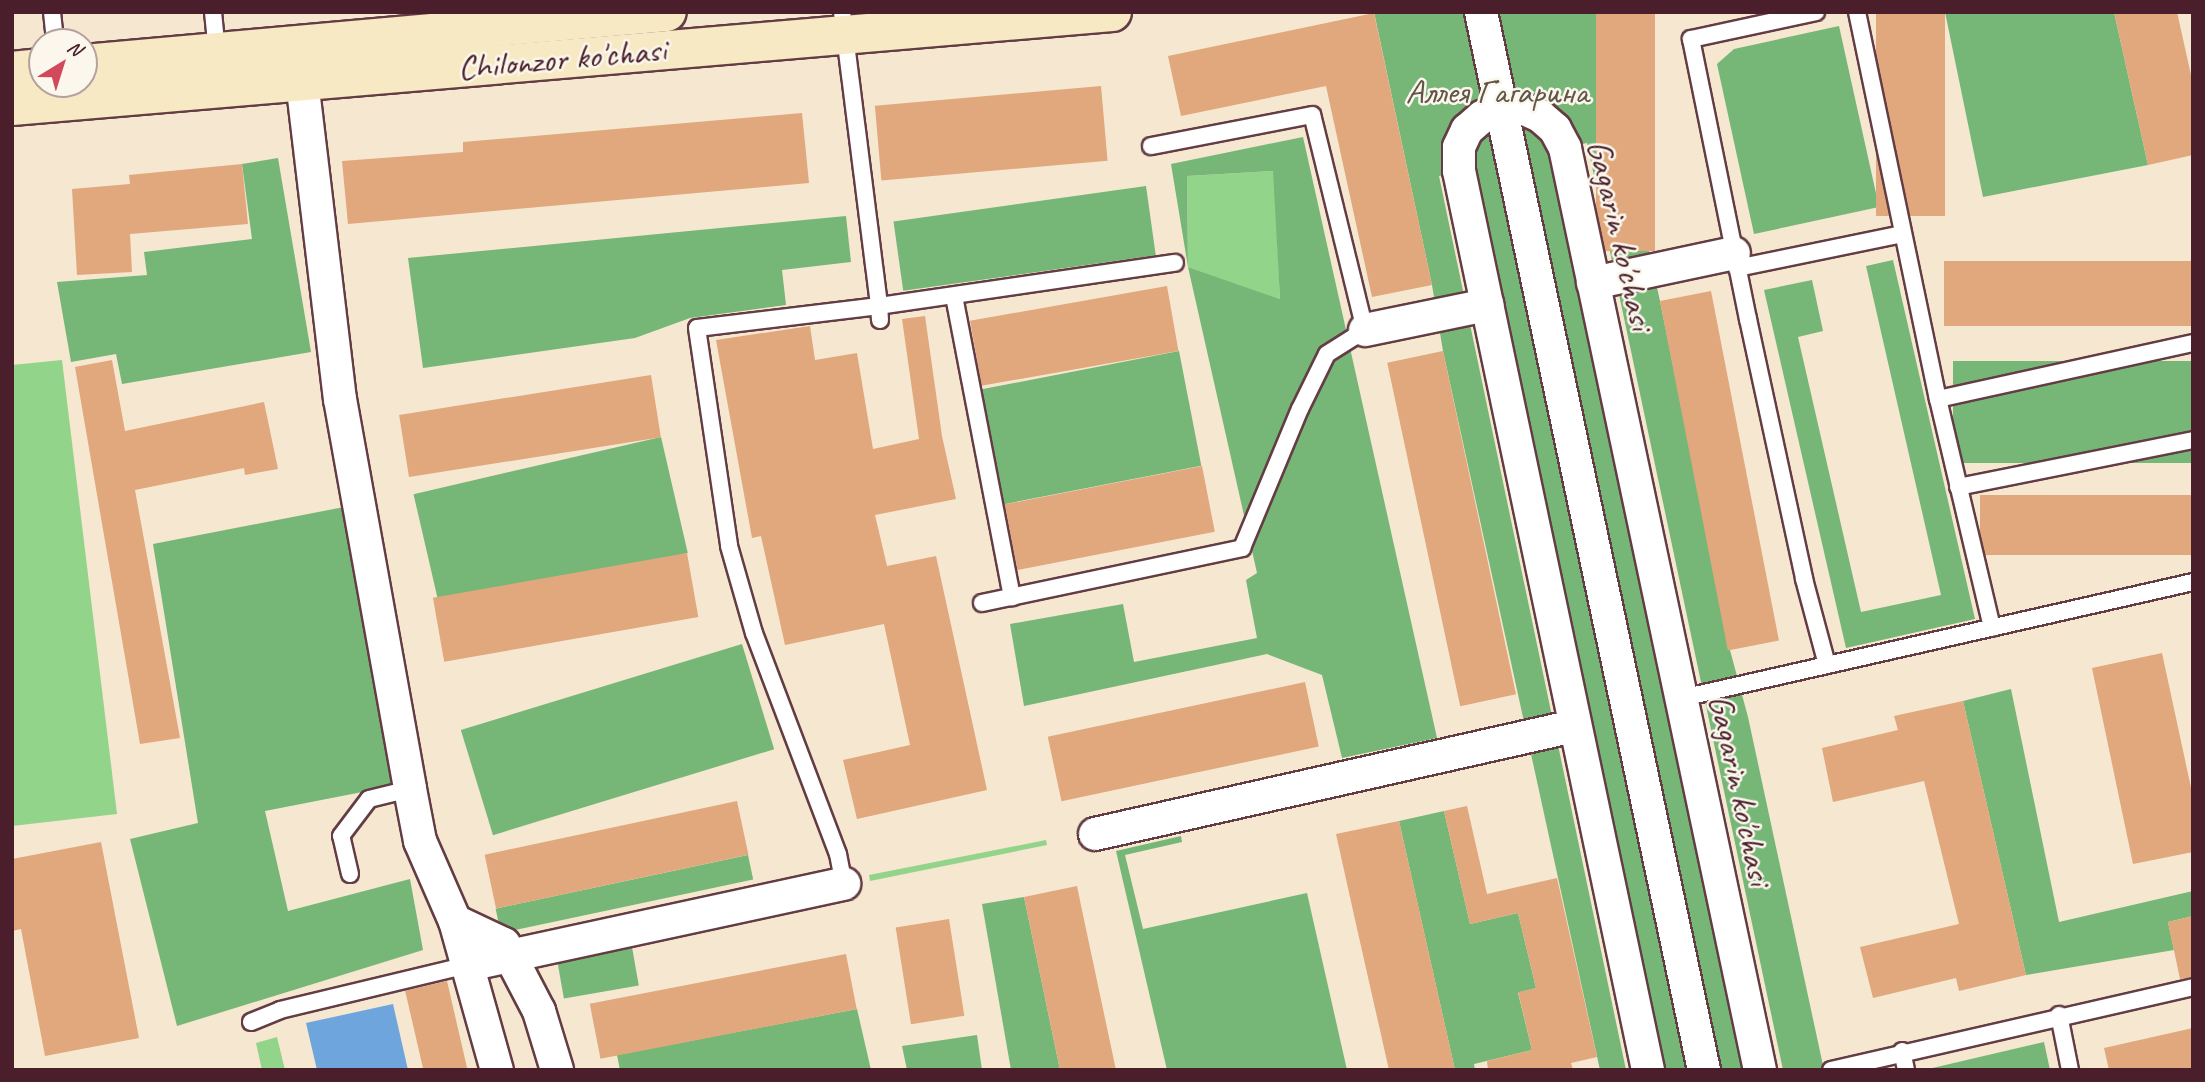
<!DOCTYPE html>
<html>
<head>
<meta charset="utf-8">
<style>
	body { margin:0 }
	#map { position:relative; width:2205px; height:1082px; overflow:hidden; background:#f5e7d0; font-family:Caveat,sans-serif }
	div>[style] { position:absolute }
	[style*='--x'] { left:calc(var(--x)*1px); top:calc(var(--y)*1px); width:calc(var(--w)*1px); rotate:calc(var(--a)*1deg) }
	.green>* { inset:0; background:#93d48b }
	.forest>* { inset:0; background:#76b677; transform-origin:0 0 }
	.water>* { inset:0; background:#6ea5dc }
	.building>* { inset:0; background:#e1a77d; transform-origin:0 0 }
	.roads { filter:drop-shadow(2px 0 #643d44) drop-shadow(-2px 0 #643d44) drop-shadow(0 2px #643d44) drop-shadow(0 -2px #643d44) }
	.lane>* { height:16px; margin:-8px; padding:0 8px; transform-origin:8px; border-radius:8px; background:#fff }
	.street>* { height:32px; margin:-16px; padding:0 16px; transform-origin:16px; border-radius:16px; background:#fff }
	.secondary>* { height:38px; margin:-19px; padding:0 19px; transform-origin:19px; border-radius:19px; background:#f6e9c3 }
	span { translate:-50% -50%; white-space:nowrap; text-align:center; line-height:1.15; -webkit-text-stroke:5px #fbf7ec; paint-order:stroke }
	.street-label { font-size:35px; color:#4a1f2b }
	.park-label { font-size:35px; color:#605548 }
	.frame { position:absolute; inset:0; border:14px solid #4a1f2b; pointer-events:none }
	.north { position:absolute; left:28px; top:28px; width:70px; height:70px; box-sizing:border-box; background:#fbf7ec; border:2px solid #b4a19f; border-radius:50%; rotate:38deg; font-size:19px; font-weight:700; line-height:28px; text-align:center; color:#4a1f2b }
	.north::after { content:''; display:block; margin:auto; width:24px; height:32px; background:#d1495b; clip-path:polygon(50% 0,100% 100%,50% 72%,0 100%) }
</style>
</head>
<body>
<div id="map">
	<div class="green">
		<i style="clip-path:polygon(1274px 171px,1280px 300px,1188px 267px,1187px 176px)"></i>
		<i style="clip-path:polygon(62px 360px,117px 814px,12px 826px,12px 365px)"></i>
		<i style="clip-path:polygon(1046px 840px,1047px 845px,870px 881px,869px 875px)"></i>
		<i style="clip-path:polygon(277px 1037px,285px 1070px,262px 1070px,256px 1043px)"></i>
	</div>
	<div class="forest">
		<i style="clip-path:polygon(1374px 12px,1596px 12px,1660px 301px,1730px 650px,1748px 717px,1824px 1070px,1783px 1070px,1587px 143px,1551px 151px,1745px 1070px,1664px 1070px,1473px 169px,1439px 176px,1626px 1070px,1600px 1070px,1443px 351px,1432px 285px)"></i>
		<i style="clip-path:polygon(1945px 12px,2114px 12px,2148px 165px,1983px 197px)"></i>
		<i style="clip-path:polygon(1839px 26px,1879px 207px,1754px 234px,1717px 64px,1734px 49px)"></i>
		<i style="clip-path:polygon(evenodd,1303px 137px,1437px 738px,1342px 758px,1322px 675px,1267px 654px,1024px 706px,1010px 624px,1123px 604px,1134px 662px,1257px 638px,1246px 580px,1257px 573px,1188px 267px,1171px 164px,1303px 137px,1273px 171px,1280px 299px,1279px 299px,1188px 267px,1187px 176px,1273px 171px)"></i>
		<i style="clip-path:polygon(278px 158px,311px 352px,122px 384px,116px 354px,71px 362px,57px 282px,147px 275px,144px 252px,252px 239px,242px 164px)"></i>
		<i style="left:1146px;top:186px;width:70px;height:255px;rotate:82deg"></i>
		<i style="clip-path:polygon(846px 216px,851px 262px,782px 270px,786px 305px,690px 318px,635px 338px,423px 368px,408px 258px)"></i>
		<i style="clip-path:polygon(1893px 260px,1975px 619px,1846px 648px,1764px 290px,1812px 280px,1823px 331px,1798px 337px,1861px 612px,1941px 595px,1866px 266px)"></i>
		<i style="left:1179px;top:351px;width:117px;height:201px;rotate:79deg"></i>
		<i style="left:2193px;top:361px;width:102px;height:240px;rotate:90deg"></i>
		<i style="left:661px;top:437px;width:119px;height:254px;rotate:77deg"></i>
		<i style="clip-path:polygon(344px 507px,393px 786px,265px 811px,288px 911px,410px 879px,423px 950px,177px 1026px,130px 839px,198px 823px,153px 544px)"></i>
		<i style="left:742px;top:644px;width:110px;height:294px;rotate:73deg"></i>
		<i style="clip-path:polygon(2011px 689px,2059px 922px,2193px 891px,2193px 916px,2168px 922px,2174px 950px,2026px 975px,1963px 701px)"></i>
		<i style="clip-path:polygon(1444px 811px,1470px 924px,1518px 913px,1536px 988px,1518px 993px,1532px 1050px,1474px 1064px,1475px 1070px,1455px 1070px,1399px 821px)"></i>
		<i style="clip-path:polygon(1181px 836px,1182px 842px,1125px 855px,1143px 929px,1307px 893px,1347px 1070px,1167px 1070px,1116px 851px)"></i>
		<i style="left:748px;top:855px;width:25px;height:258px;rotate:78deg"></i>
		<i style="clip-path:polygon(1024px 897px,1060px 1070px,1011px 1070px,982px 904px)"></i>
		<i style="left:632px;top:947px;width:39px;height:76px;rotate:80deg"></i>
		<i style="clip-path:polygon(857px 1009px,871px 1070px,620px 1070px,617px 1055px)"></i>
		<i style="clip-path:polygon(977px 1035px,982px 1070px,907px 1070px,902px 1046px)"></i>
		<i style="clip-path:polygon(2044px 1042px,2050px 1070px,1924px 1070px)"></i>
	</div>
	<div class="water">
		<i style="clip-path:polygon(393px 1004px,408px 1070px,317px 1070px,306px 1023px)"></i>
	</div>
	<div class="building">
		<i style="left:1596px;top:12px;width:59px;height:239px"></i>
		<i style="left:1876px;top:12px;width:69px;height:204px"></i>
		<i style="clip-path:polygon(2114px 12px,2177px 12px,2193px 84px,2193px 155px,2148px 165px)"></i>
		<i style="clip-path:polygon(1374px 13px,1432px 285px,1372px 297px,1326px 86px,1181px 116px,1168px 56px)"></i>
		<i style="left:1101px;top:86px;width:75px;height:227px;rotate:85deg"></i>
		<i style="clip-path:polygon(802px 113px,809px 183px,348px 224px,342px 161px,463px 152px,463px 142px)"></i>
		<i style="clip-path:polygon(242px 164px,248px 224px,130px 234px,132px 272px,77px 275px,72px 189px,130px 184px,129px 175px)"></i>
		<i style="left:2193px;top:261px;width:65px;height:249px;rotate:90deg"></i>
		<i style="left:1167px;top:286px;width:66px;height:200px;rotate:80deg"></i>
		<i style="left:1711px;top:291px;width:356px;height:52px;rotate:79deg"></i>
		<i style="clip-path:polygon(925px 316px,942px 436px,956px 499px,875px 515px,887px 566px,936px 556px,987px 790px,857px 819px,843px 760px,910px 745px,884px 624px,785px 645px,761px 536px,752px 538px,716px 340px,810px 326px,815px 360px,857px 353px,873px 449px,919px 439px,902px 319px)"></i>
		<i style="left:1443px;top:351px;width:351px;height:57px;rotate:78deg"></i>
		<i style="clip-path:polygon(112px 360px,125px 431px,264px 402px,278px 469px,245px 475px,244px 468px,135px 490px,180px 738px,140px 744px,75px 367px)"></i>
		<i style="left:651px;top:375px;width:63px;height:255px;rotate:81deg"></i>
		<i style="left:1202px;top:466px;width:67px;height:201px;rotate:79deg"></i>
		<i style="left:2193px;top:495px;width:60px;height:213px;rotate:90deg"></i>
		<i style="left:687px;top:553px;width:65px;height:258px;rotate:80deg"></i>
		<i style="clip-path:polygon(2162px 653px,2193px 797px,2193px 852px,2133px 864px,2092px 668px)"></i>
		<i style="left:1305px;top:682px;width:66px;height:263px;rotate:78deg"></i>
		<i style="clip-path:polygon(1963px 701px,2026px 975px,1959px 991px,1956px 978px,1873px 998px,1860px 947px,1959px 924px,1924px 781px,1833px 802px,1822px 748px,1898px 730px,1894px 716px)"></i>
		<i style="left:737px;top:801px;width:55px;height:258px;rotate:78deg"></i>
		<i style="clip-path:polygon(1467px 806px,1487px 894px,1557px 878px,1597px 1057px,1571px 1063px,1573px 1070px,1488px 1070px,1487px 1061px,1532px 1050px,1518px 992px,1536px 988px,1518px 913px,1470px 924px,1444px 811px)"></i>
		<i style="clip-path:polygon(1399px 821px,1455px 1070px,1389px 1070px,1356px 924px,1336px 834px)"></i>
		<i style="clip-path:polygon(101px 842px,139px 1038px,45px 1056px,21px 929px,12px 931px,12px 859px)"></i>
		<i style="clip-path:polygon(1077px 886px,1083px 915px,1116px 1070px,1060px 1070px,1024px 897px)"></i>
		<i style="clip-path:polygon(2193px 916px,2193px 977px,2180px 979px,2168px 922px)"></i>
		<i style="left:949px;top:919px;width:98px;height:54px;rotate:81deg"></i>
		<i style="left:846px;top:954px;width:56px;height:261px;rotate:79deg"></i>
		<i style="left:447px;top:981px;width:91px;height:43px;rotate:77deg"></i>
		<i style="clip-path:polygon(2193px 1028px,2193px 1070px,2109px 1070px,2104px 1048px)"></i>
	</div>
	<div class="roads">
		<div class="lane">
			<i style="--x:52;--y:12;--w:30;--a:84"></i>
			<i style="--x:213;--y:12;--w:40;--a:84.3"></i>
			<i style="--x:842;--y:12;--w:296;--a:82.8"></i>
			<i style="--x:879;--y:306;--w:183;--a:173.1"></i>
			<i style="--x:697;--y:328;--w:220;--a:81.6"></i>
			<i style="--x:729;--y:546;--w:91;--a:74"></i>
			<i style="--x:754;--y:633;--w:236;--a:69.2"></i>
			<i style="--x:838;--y:854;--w:31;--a:79"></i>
			<i style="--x:1816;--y:12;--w:128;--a:167.8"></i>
			<i style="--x:1691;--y:39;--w:286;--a:78.5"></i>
			<i style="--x:1748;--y:319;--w:266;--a:77.8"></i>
			<i style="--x:1804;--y:579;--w:89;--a:75"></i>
			<i style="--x:1857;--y:12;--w:395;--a:78.2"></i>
			<i style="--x:1938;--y:399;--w:235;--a:76.7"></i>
			<i style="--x:1737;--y:268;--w:169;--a:-11.6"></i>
			<i style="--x:954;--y:296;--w:307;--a:79.1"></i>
			<i style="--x:880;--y:320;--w:14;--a:-94"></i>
			<i style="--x:879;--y:306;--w:299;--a:-8.3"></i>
			<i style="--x:1938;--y:399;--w:261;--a:-12.4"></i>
			<i style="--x:1958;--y:487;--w:240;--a:-11.3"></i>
			<i style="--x:982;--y:603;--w:266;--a:-11.9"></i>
			<i style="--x:1242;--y:548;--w:151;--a:-67.4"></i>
			<i style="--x:1300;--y:409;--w:61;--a:-63.9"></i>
			<i style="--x:1327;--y:354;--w:45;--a:-32.3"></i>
			<i style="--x:1365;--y:330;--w:221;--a:-103.8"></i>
			<i style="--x:1312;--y:115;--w:164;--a:169.1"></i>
			<i style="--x:1682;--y:698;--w:524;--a:-12.79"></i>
			<i style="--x:350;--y:874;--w:39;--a:-103"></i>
			<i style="--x:341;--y:836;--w:46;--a:-52.9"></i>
			<i style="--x:369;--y:799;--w:42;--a:-13.7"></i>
			<i style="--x:2059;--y:1015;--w:56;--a:78.7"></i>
			<i style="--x:251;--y:1022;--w:31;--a:-22"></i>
			<i style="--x:280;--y:1010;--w:193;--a:-13.5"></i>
			<i style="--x:1902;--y:1051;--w:19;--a:78"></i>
			<i style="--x:1831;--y:1070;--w:371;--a:-12.9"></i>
		</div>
		<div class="street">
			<i style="--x:1481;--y:12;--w:1081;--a:78.1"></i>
			<i style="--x:302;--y:81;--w:320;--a:83.2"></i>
			<i style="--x:340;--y:399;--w:396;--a:79.8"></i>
			<i style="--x:410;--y:789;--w:53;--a:79.1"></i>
			<i style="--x:420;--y:841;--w:87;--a:66.4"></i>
			<i style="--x:455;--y:921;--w:155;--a:74.3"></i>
			<i style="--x:1593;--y:283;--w:144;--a:-12"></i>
			<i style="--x:1365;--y:330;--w:125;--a:-11.6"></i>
			<i style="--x:1095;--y:834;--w:492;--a:-12.7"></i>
			<i style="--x:455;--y:921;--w:54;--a:25.1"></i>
			<i style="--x:504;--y:944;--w:76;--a:62.4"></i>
			<i style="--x:539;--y:1011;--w:62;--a:73"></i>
			<i style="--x:468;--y:965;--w:385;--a:-12.2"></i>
			<i style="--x:1648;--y:1070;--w:919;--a:-101.87"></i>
			<i style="--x:1459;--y:171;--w:24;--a:-90"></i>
			<i style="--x:1459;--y:147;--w:19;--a:-65"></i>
			<i style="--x:1467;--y:130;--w:20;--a:-41"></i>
			<i style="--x:1482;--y:117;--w:21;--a:-23"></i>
			<i style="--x:1501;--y:109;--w:21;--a:-3"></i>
			<i style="--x:1522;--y:108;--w:20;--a:24"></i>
			<i style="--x:1540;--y:116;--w:20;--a:41"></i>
			<i style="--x:1555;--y:129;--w:21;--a:62"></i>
			<i style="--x:1565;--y:148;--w:942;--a:78.06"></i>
		</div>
		<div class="secondary">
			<i style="--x:84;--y:64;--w:585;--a:-5.1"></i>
			<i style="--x:12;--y:71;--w:30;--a:-6"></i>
			<i style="--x:12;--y:106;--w:1104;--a:-4.88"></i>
		</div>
	</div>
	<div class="street-label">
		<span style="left:562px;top:59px;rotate:-5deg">Chilonzor ko'chasi</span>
		<span style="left:1620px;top:235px;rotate:77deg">Gagarin ko'chasi</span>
		<span style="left:1740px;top:790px;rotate:78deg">Gagarin ko'chasi</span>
	</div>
	<div class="park-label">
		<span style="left:1497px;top:92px">Аллея Гагарина</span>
	</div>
	<div class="frame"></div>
	<div class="north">N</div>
</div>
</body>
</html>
